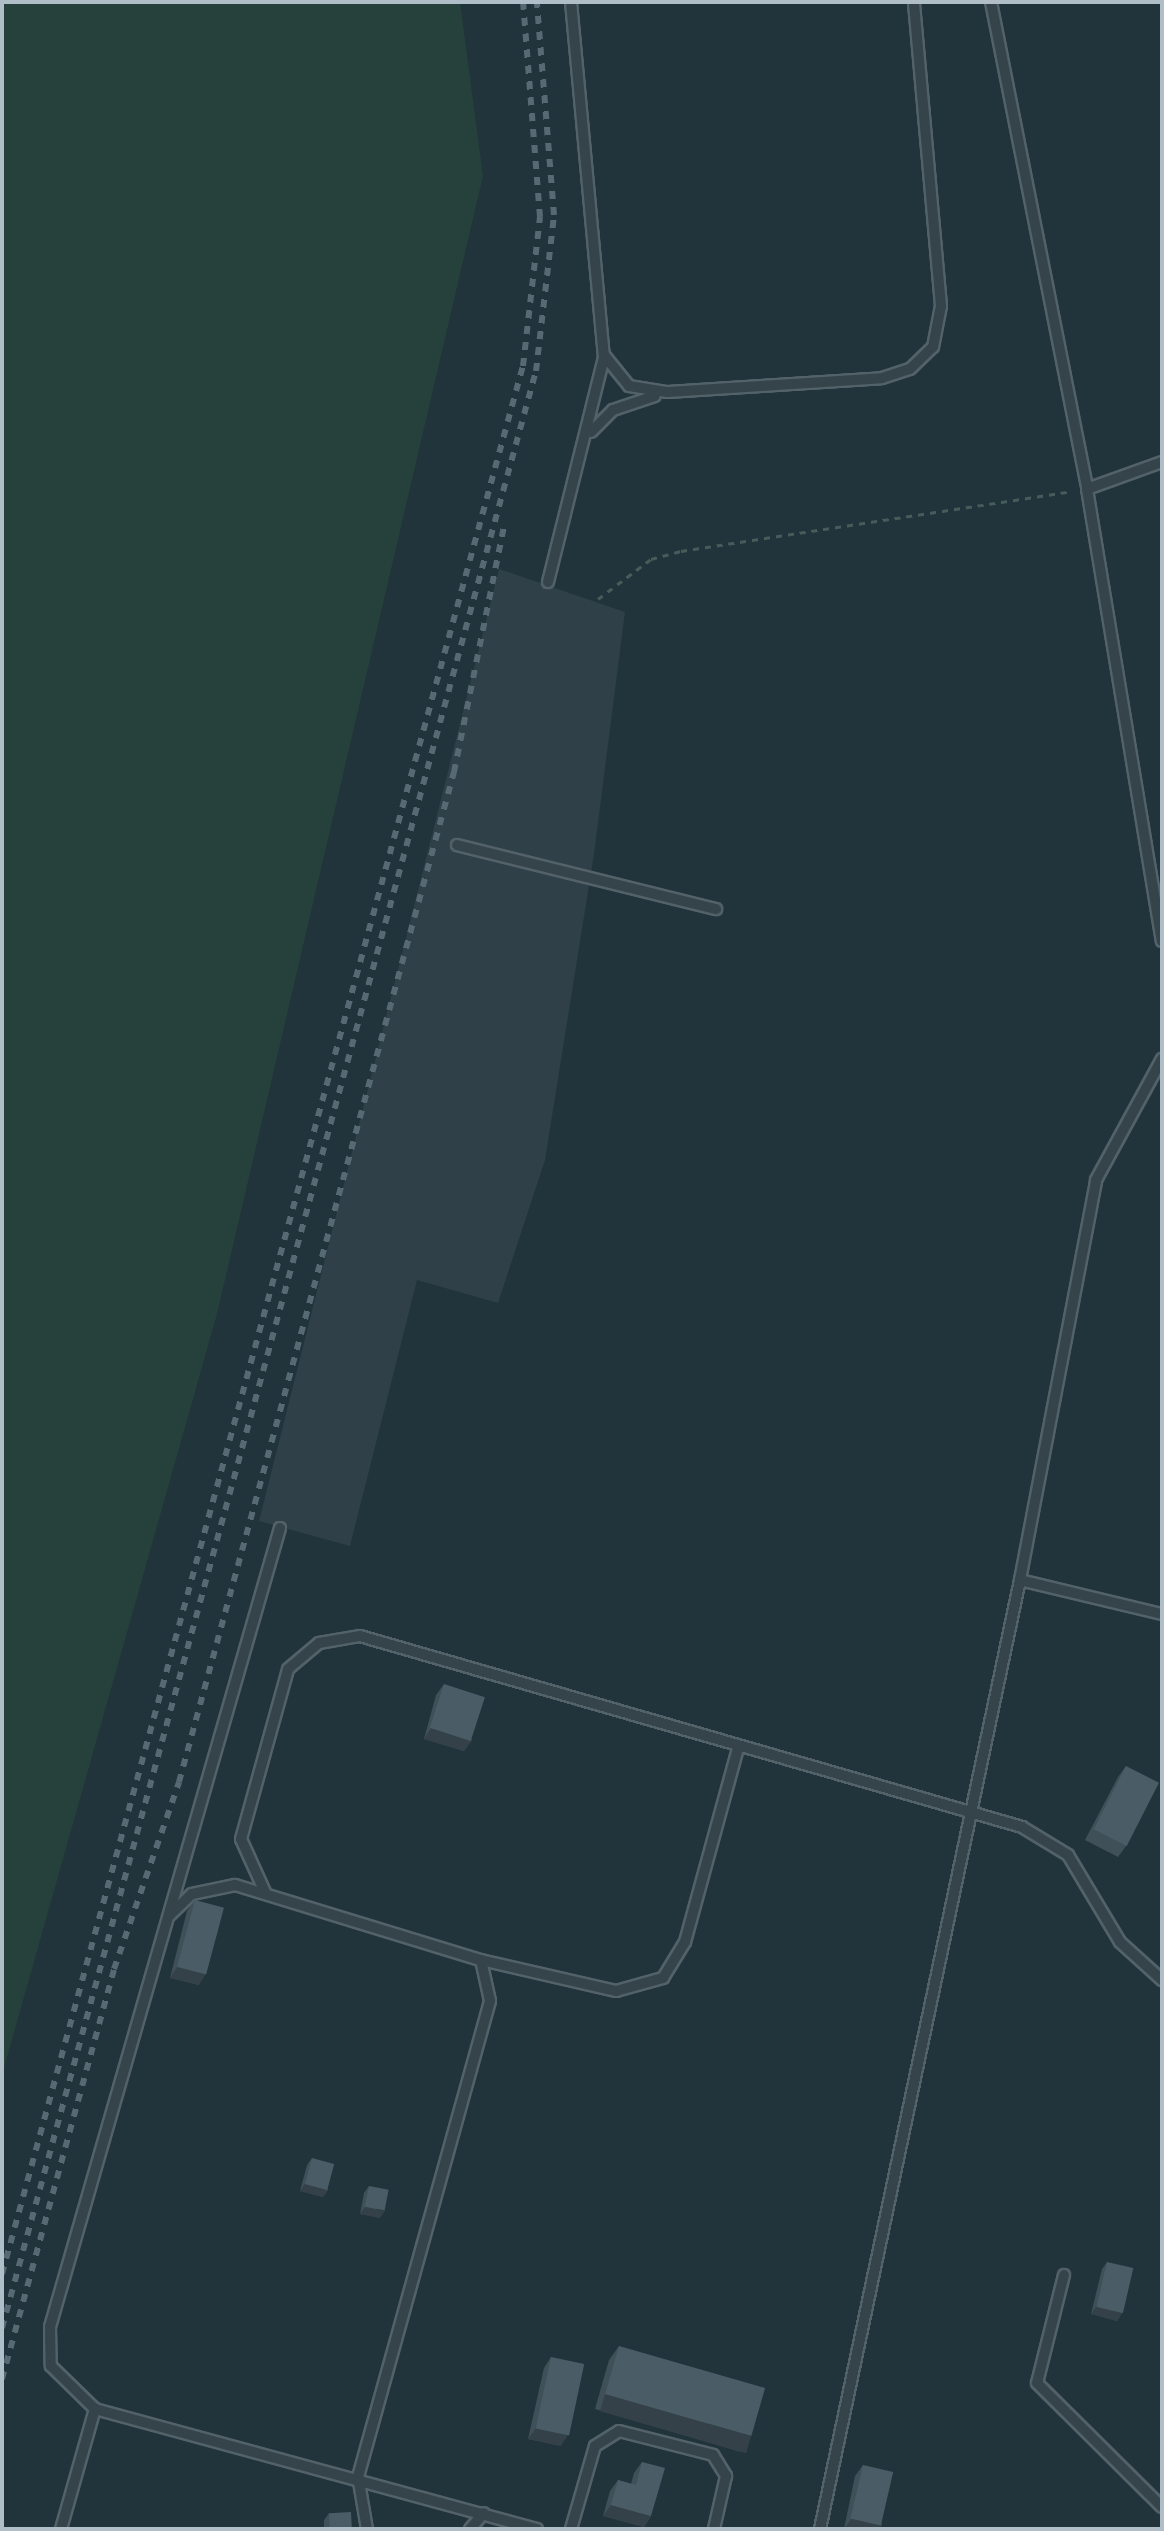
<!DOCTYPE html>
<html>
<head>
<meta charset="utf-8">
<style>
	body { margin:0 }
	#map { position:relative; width:1164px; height:2531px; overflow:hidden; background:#21333b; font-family:Figtree,sans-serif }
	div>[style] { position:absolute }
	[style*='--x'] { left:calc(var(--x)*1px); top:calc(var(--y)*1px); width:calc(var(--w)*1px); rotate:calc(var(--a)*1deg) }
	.airport>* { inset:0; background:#2f4048 }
	.green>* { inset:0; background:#26403b }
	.path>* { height:3px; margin-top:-1.5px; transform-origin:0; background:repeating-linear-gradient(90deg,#455d5a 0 6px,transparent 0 12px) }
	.roads { filter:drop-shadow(2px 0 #536269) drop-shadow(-2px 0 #536269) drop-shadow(0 2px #536269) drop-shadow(0 -2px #536269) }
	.service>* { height:10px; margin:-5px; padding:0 5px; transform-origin:5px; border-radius:5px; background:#35444b }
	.rail>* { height:6px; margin-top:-3px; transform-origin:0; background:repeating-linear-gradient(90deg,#576972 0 8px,transparent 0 16px) }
	.wall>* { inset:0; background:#405059 }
	.shaded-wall>* { inset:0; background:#344148; transform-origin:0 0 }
	.building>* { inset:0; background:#4a5d67; transform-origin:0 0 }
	span { translate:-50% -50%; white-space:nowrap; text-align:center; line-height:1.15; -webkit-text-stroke:6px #1a2930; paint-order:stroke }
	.frame { position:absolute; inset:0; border:4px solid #b0bfc7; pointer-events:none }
</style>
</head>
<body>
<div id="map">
	<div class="airport">
		<i style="clip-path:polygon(499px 569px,625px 612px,594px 854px,545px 1160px,498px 1303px,417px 1280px,350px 1546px,259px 1521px)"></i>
	</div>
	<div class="green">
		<i style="clip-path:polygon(2px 2px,460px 2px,483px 176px,217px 1314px,2px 2075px)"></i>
	</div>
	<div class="path">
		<i style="--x:598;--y:599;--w:66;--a:-37"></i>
		<i style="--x:651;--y:559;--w:31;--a:-15"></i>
		<i style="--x:681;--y:551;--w:395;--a:-8.7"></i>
	</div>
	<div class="roads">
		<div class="service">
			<i style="--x:571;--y:2;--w:355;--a:84.7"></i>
			<i style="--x:604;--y:355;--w:40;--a:51"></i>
			<i style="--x:629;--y:386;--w:39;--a:9"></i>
			<i style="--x:668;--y:392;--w:214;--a:-3.7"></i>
			<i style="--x:882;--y:378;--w:29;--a:-18"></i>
			<i style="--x:910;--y:369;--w:32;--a:-44"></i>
			<i style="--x:933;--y:347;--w:42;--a:-79"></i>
			<i style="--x:941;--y:306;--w:305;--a:-95.1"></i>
			<i style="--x:991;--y:2;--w:496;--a:78.8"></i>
			<i style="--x:1087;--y:489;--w:458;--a:80.6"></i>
			<i style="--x:591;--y:432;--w:31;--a:-45"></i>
			<i style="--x:613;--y:410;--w:44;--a:-18.4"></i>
			<i style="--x:1087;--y:489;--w:80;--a:-19.8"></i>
			<i style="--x:548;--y:582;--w:232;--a:-76"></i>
			<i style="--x:457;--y:845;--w:267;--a:13.9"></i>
			<i style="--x:280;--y:1528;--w:831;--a:106.06"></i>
			<i style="--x:50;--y:2327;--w:39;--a:89"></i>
			<i style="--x:51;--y:2366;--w:62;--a:44.3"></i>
			<i style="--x:95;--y:2409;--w:458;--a:15.2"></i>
			<i style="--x:1020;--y:1580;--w:146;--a:13.5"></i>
			<i style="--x:265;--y:1892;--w:58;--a:-114.4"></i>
			<i style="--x:241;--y:1839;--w:176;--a:-74.5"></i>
			<i style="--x:288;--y:1669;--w:40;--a:-40"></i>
			<i style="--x:319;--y:1643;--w:42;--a:-9.7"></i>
			<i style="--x:360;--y:1636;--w:689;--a:16.09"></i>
			<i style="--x:1022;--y:1827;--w:54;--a:31.3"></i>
			<i style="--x:1068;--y:1855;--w:101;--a:59.1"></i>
			<i style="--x:1120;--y:1942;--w:57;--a:42.1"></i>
			<i style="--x:170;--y:1915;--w:30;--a:-44"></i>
			<i style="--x:192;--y:1894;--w:44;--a:-11.8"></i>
			<i style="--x:235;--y:1885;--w:257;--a:17"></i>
			<i style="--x:481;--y:1960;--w:42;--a:77.6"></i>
			<i style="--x:490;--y:2001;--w:493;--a:105.5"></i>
			<i style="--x:358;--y:2476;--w:54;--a:80.4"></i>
			<i style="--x:481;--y:1960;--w:139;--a:12.9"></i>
			<i style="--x:616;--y:1991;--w:49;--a:-15.5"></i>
			<i style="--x:663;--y:1978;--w:42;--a:-58.6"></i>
			<i style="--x:685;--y:1942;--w:201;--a:-74.7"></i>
			<i style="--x:1064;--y:2275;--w:111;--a:104"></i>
			<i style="--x:1037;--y:2383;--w:176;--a:44.8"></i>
			<i style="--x:61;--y:2529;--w:125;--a:-74.2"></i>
			<i style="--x:470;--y:2529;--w:21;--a:-49"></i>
			<i style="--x:571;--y:2529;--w:86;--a:-73.9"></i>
			<i style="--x:595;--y:2446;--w:28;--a:-32"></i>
			<i style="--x:619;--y:2431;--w:97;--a:14.3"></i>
			<i style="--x:713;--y:2455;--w:25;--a:58"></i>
			<i style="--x:726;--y:2476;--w:54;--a:102.8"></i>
			<i style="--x:820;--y:2529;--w:970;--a:-78.1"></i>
			<i style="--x:1020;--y:1580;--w:407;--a:-79.2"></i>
			<i style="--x:1096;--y:1180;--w:138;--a:-61.4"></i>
		</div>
	</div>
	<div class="rail">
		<i style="--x:2;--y:2274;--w:1978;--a:-74.73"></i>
		<i style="--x:523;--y:366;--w:150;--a:-83.5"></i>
		<i style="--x:540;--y:217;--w:216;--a:-94.5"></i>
		<i style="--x:2;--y:2328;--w:2029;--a:-74.74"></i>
		<i style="--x:536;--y:371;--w:157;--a:-83.4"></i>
		<i style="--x:554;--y:215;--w:214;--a:-94.6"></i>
		<i style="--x:2;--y:2379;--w:425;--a:-74.7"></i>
		<i style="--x:114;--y:1969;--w:198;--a:-70.8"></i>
		<i style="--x:179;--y:1782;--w:1047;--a:-74.77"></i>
		<i style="--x:454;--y:772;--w:251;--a:-78.5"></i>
	</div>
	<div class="wall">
		<i style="clip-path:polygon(444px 1684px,472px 1740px,464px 1751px,424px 1739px,436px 1695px)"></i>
		<i style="clip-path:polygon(1126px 1766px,1126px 1846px,1118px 1857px,1085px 1840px,1118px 1777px)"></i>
		<i style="clip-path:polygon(195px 1900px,199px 1985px,170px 1978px,187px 1911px)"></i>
		<i style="clip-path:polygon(312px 2158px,328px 2190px,323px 2197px,300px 2191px,307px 2165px)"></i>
		<i style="clip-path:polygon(369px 2186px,380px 2218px,360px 2214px,364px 2193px)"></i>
		<i style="clip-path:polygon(1107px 2262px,1122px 2313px,1117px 2321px,1091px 2314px,1102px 2269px)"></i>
		<i style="clip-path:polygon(619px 2346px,741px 2452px,595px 2409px,609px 2360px)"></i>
		<i style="clip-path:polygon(551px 2357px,561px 2446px,528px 2439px,544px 2368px)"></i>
		<i style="clip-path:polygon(642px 2462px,651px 2516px,644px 2527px,603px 2516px,610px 2491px,618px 2480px,631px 2484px,634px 2473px)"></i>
		<i style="clip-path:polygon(863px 2465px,882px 2525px,879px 2529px,844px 2529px,855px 2476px)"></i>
		<i style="clip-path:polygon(329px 2513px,352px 2529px,324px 2529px,324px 2520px)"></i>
	</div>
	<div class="shaded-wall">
		<i style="clip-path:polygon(431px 1728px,472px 1740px,464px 1751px,424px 1739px)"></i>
		<i style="clip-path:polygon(177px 1967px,206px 1974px,199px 1985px,170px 1978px)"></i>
		<i style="clip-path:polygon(305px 2184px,328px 2190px,323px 2197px,300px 2191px)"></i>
		<i style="clip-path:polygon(365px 2207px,385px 2211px,380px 2218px,360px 2214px)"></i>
		<i style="clip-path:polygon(1096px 2307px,1122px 2313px,1117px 2321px,1091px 2314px)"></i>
		<i style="left:605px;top:2394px;width:152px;height:18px;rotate:16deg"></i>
		<i style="clip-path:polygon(536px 2428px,568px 2435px,561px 2446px,528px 2439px)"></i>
		<i style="clip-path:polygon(611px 2505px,651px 2516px,644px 2527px,603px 2516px)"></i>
		<i style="clip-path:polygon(851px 2519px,882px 2525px,879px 2529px,844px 2529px)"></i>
	</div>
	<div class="building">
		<i style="left:444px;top:1684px;width:43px;height:46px;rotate:18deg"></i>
		<i style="left:1126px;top:1766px;width:37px;height:71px;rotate:27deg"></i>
		<i style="left:195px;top:1900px;width:30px;height:69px;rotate:15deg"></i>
		<i style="left:312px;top:2158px;width:23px;height:27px;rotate:15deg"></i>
		<i style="left:369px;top:2186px;width:20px;height:21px;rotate:11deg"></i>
		<i style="left:1107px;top:2262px;width:27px;height:46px;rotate:13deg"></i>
		<i style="left:619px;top:2346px;width:152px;height:50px;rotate:16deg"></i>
		<i style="left:551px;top:2357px;width:34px;height:73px;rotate:12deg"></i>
		<i style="clip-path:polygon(642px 2462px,665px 2468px,651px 2516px,611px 2505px,618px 2480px,636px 2485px)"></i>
		<i style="left:863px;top:2465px;width:31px;height:55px;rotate:13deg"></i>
		<i style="left:351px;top:2512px;width:17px;height:22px;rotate:87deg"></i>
	</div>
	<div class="frame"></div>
</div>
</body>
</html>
